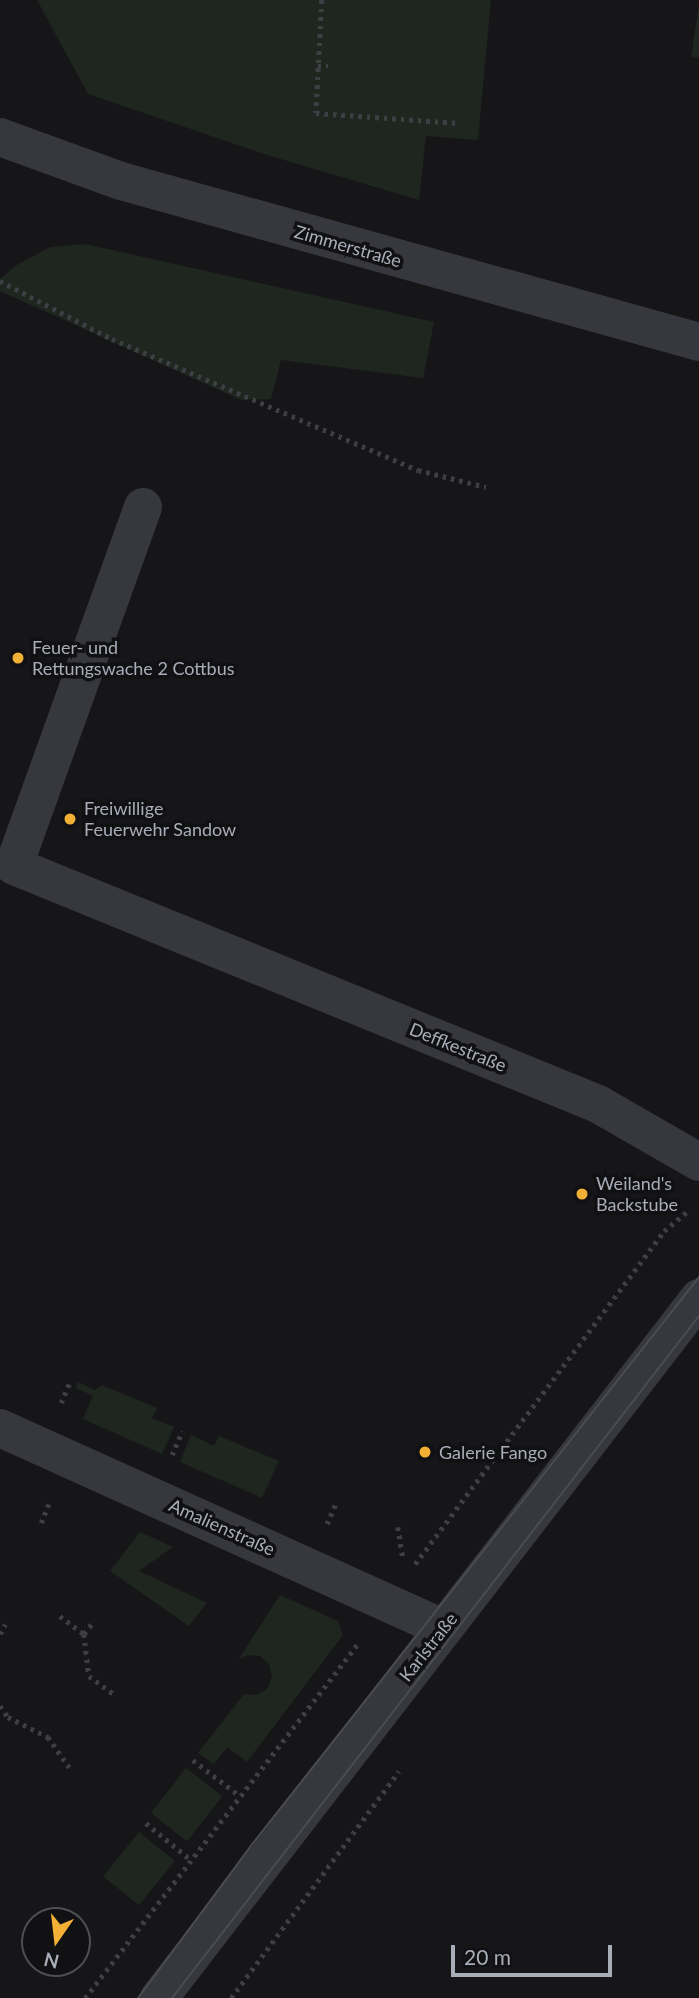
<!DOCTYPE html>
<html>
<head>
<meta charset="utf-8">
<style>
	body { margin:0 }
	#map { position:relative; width:699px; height:1998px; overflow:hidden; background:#161618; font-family:Lato,sans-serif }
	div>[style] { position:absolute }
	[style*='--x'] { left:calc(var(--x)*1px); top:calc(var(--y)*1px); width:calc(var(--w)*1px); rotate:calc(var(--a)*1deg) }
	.green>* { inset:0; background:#1e261f; transform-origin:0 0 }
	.path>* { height:4.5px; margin-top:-2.25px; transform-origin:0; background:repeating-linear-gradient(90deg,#3d3f44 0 3.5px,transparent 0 8.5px) }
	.minor>* { height:38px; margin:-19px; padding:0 19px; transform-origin:19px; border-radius:19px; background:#37383d }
	.tram>* { height:2px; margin:-1px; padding:0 1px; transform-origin:1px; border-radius:1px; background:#4a4c52 }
	.dots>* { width:19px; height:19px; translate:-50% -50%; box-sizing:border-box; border:4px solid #111113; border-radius:50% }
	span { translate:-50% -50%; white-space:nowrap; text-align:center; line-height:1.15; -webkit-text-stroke:7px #111113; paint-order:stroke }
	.street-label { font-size:18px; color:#a8adb8 }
	.poi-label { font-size:18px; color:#a8adb8 }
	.left { translate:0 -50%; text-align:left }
	.north { position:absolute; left:21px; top:1907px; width:70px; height:70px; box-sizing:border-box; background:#111113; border:2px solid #4d4f55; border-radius:50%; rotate:194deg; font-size:19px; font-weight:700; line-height:28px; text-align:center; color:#a8adb8 }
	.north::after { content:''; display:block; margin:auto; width:24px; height:32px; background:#f2b134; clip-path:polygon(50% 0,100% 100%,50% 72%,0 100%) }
	.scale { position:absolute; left:451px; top:1945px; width:161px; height:32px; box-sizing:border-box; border:4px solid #a8adb8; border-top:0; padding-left:9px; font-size:21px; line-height:24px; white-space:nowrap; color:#a8adb8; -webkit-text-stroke:5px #111113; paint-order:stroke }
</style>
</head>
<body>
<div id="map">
	<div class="green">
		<i style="clip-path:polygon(37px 0,491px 0,478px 140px,426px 136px,419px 200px,264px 154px,88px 94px)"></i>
		<i style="clip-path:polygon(699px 4px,699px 58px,691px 57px)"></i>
		<i style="clip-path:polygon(85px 244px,434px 322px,423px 378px,281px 360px,271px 399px,241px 400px,0 291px,0 279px,15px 266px,50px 247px)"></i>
		<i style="clip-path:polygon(78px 1382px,95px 1390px,102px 1385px,157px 1408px,152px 1418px,174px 1427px,162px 1454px,83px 1419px,93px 1396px,76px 1388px)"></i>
		<i style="clip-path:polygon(191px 1435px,214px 1446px,219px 1436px,279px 1461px,262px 1498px,180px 1462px)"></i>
		<i style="clip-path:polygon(140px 1532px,173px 1547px,139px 1571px,207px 1603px,189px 1626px,110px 1571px)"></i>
		<i style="clip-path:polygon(280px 1595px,338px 1621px,343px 1635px,247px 1762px,227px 1747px,214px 1764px,198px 1753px,244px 1694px,256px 1695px,267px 1689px,272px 1677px,269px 1664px,260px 1656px,247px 1655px,238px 1660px)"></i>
		<i style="left:186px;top:1768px;width:46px;height:57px;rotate:38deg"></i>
		<i style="left:139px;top:1832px;width:46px;height:57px;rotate:39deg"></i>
	</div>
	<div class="path">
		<i style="--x:322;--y:0;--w:113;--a:93"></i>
		<i style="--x:316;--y:113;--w:143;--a:4"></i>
		<i style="--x:318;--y:66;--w:10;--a:0"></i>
		<i style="--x:0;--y:281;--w:126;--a:27.4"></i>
		<i style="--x:112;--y:339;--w:333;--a:23.2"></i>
		<i style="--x:418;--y:470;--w:70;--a:14"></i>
		<i style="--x:61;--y:1403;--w:25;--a:-67"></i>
		<i style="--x:172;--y:1455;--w:26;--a:-67"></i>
		<i style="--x:41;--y:1523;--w:24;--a:-68"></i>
		<i style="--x:327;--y:1524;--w:21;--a:-67"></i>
		<i style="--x:398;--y:1527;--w:31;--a:81"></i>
		<i style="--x:415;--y:1564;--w:416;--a:-53.2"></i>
		<i style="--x:664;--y:1231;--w:34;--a:-40"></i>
		<i style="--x:60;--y:1616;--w:30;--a:37"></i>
		<i style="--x:84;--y:1634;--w:42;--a:83.2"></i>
		<i style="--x:89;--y:1676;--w:32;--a:36"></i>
		<i style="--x:0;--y:1634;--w:11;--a:-63"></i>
		<i style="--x:84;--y:1634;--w:15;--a:-53"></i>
		<i style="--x:0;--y:1706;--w:14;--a:54"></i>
		<i style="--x:8;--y:1717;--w:45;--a:26.6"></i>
		<i style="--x:48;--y:1737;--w:37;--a:55"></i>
		<i style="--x:193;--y:1760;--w:59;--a:37.5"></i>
		<i style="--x:146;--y:1823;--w:58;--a:39.4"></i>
		<i style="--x:85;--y:1998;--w:448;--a:-52.4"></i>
		<i style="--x:231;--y:1998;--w:282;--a:-53.5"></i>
	</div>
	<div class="minor">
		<i style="--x:0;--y:137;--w:129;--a:20"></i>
		<i style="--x:121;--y:181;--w:600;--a:15.57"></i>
		<i style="--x:143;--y:507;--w:381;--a:109.8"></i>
		<i style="--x:14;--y:866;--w:631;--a:22.17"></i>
		<i style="--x:598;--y:1104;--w:116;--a:29.9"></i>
		<i style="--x:0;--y:1428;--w:486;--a:24.3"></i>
		<i style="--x:159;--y:1998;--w:884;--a:-52.35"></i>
	</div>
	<div class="tram">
		<i style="--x:138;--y:1998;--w:188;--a:-53.4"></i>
		<i style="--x:250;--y:1847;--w:726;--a:-51.77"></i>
		<i style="--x:172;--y:1998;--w:862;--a:-52.31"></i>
	</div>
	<div class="dots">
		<i style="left:18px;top:658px;background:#f2b134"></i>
		<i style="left:70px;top:819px;background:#f2b134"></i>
		<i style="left:582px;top:1194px;background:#f2b134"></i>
		<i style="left:425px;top:1452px;background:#f2b134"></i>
	</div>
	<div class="street-label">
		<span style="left:348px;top:246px;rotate:16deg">Zimmerstraße</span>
		<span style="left:458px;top:1047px;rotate:22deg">Deffkestraße</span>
		<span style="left:222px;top:1527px;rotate:24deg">Amalienstraße</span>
		<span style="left:428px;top:1647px;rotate:-52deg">Karlstraße</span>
	</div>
	<div class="poi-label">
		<span class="left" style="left:32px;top:658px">Feuer- und<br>Rettungswache 2 Cottbus</span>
		<span class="left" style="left:84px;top:819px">Freiwillige<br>Feuerwehr Sandow</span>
		<span class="left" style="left:596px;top:1194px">Weiland's<br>Backstube</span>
		<span class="left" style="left:439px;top:1452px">Galerie Fango</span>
	</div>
	<div class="north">N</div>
	<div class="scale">20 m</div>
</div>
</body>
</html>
